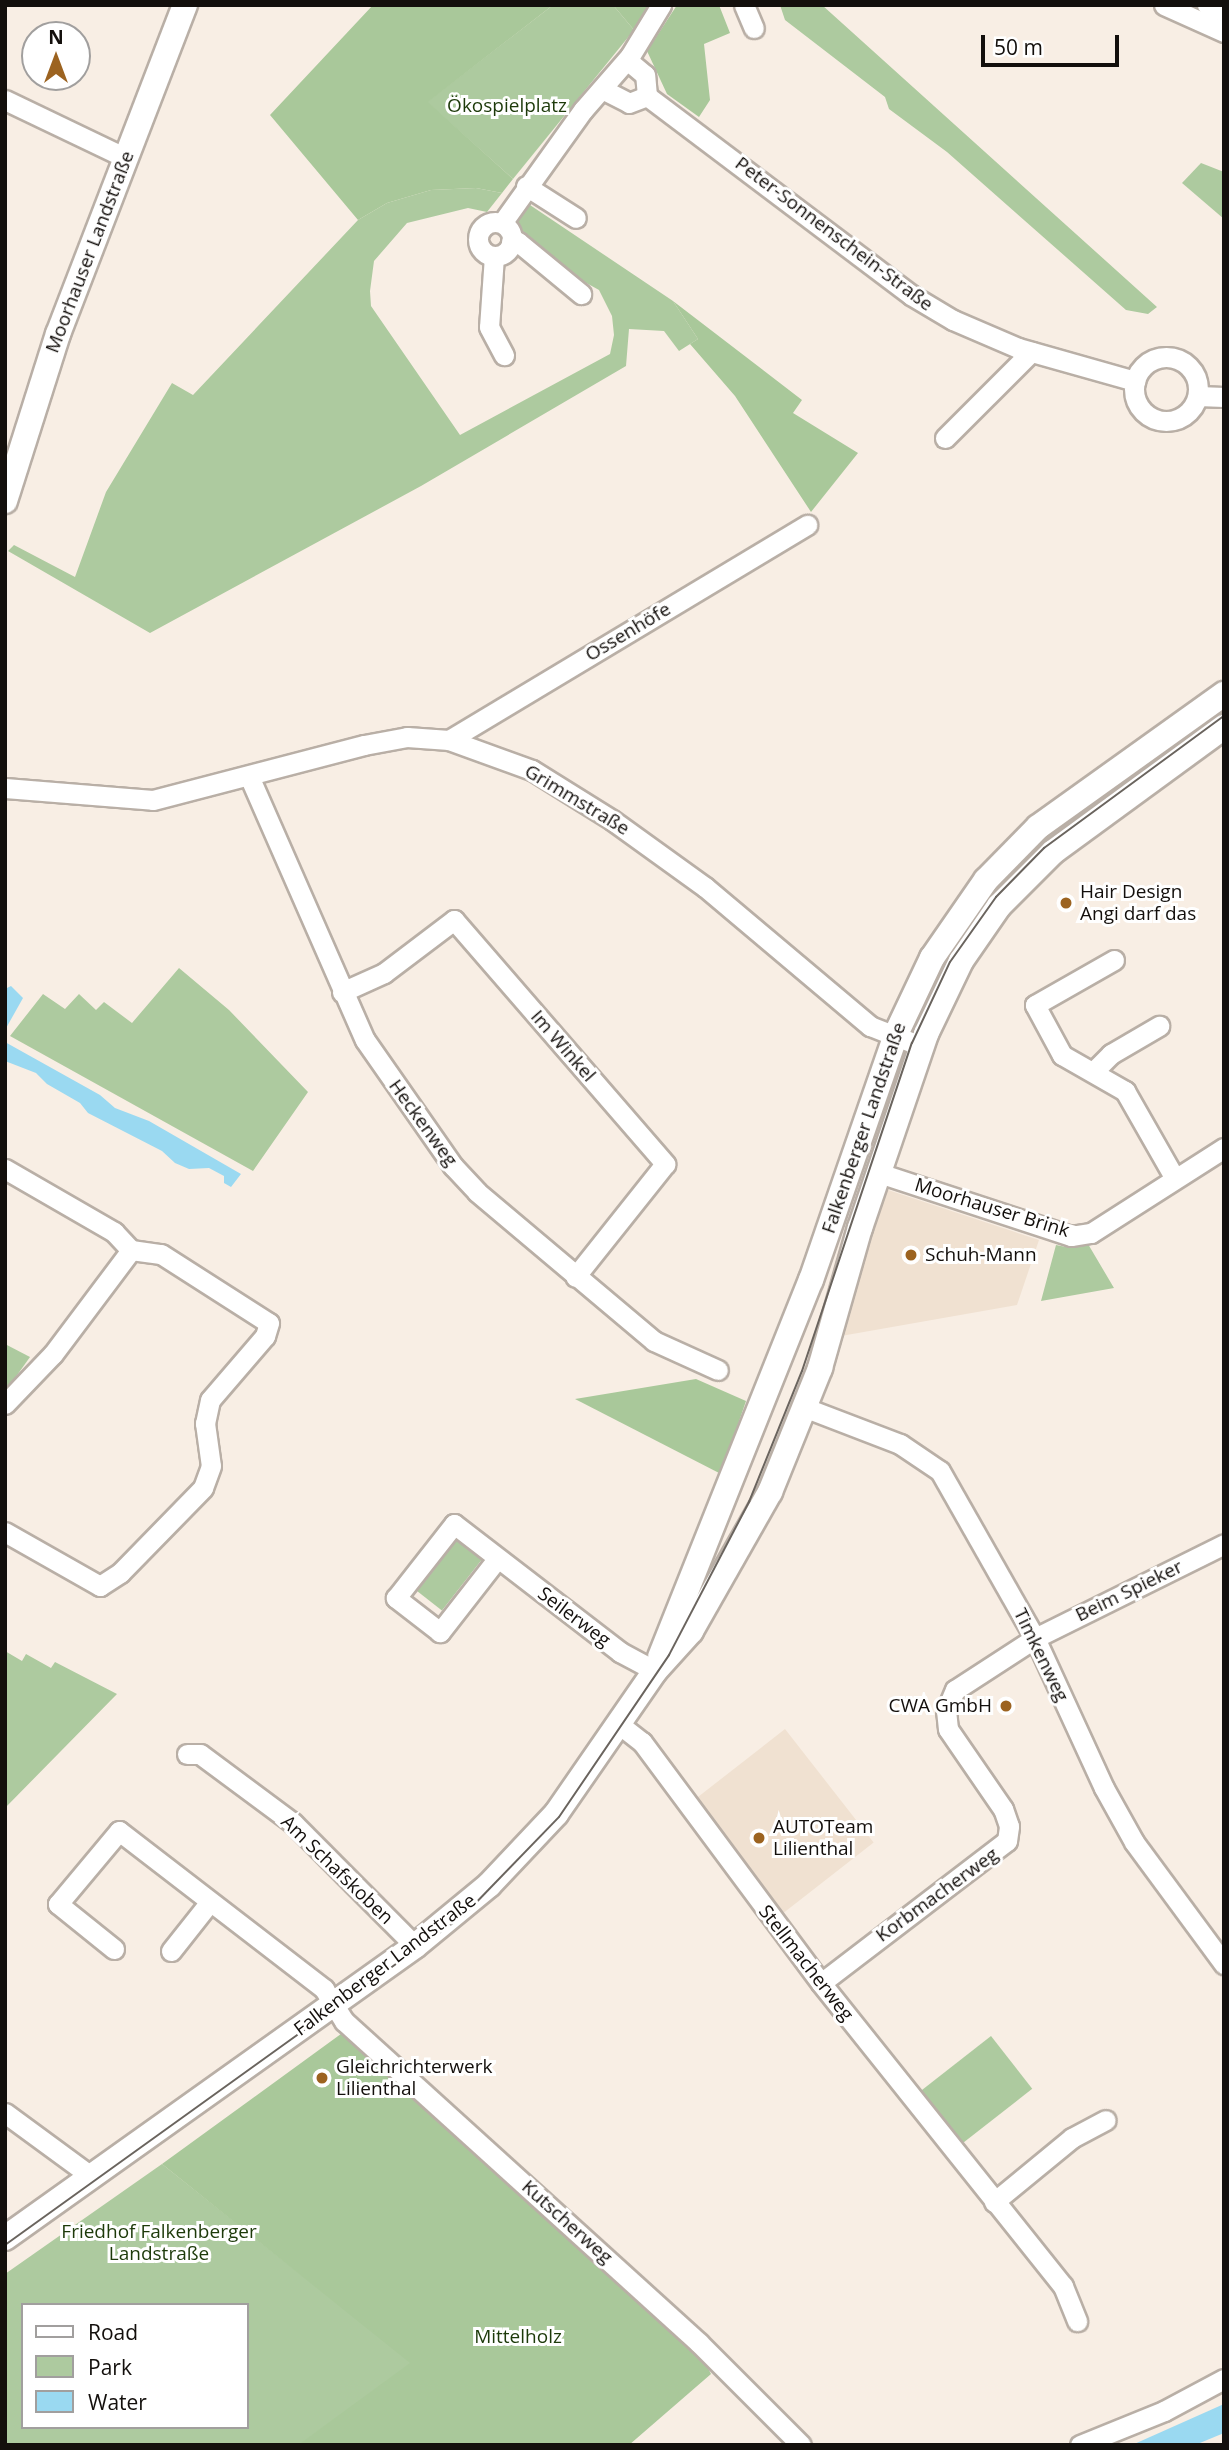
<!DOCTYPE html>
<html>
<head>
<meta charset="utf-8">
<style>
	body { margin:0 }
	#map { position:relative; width:1229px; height:2450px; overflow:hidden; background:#f8eee4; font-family:"Open Sans",sans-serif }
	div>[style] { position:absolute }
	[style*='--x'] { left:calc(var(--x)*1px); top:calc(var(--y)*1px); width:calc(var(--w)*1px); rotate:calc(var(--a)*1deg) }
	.built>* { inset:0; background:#f0e1d1; transform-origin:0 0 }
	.green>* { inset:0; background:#adca9f; transform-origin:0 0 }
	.forest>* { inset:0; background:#a9c89a }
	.water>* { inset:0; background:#9ad9f1 }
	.roads { filter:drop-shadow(2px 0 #b9afa6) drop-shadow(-2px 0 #b9afa6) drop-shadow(0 2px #b9afa6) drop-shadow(0 -2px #b9afa6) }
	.minor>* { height:19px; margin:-9.5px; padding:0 9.5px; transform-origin:9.5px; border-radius:9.5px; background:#fff }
	.minor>.ring { margin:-9.5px; padding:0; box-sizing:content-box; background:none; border:19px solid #fff; border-radius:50% }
	.tertiary>* { height:24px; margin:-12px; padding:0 12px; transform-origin:12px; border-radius:12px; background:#fff }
	.tram>* { height:2px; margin:-1px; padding:0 1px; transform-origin:1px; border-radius:1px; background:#6a645e }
	.dots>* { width:19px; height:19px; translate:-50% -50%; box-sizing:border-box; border:4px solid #fff; border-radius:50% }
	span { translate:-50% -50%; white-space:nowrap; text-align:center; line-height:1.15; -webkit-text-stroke:6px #fff; paint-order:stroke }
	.park-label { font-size:19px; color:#1d3a0a }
	.street-label { font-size:19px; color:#130f0c }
	.poi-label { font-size:19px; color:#130f0c }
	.left { translate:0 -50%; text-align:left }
	.right { translate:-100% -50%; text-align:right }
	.frame { position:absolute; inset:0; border:7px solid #130f0c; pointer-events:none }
	.legend { position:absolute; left:21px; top:2303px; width:228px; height:126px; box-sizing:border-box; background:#fff; border:2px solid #a19f9e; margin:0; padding:9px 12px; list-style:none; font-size:21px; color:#130f0c }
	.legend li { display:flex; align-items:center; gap:14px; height:35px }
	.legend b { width:35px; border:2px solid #a19f9e }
	.north { position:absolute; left:21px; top:21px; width:70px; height:70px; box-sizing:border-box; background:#fff; border:2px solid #a19f9e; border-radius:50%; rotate:0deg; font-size:19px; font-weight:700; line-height:28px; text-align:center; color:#130f0c }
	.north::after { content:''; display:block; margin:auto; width:24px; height:32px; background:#9c6320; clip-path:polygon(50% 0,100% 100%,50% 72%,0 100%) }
	.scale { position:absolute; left:981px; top:35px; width:138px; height:32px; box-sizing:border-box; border:4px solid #130f0c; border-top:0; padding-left:9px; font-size:21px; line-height:24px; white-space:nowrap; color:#130f0c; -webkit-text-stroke:5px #fff; paint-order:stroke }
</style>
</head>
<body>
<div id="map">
	<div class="built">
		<i style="clip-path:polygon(879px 1187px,1039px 1240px,1017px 1305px,824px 1339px)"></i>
		<i style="left:785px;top:1729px;width:144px;height:117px;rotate:52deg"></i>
	</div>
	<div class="green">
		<i style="clip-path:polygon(553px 5px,613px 5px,634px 30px,513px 179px,427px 102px)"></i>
		<i style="clip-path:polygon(780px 5px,822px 5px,1157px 307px,1148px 314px,1126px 310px,947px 152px,889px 109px,885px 97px,785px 20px)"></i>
		<i style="clip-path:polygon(1201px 163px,1224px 172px,1224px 219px,1182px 183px)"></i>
		<i style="clip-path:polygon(476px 188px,502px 193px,487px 212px,468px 208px,407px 223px,374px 261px,370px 291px,371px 306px,460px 435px,610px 354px,614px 335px,612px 316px,599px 290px,561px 269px,520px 230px,515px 216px,524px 201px,673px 301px,698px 339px,679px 351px,664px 331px,629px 329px,626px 366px,421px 486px,150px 633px,8px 551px,14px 545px,75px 577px,106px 492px,172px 383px,193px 395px,358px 220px,387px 203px,431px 190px)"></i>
		<i style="clip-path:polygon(179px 968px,229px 1010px,308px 1092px,253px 1171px,10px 1036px,43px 994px,65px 1009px,79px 994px,96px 1010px,104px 1002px,132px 1023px)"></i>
		<i style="clip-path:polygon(1088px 1244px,1114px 1288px,1041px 1301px,1056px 1245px,1071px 1248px)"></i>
		<i style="clip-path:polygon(5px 1344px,30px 1357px,5px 1392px)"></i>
		<i style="left:457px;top:1536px;width:34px;height:68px;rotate:38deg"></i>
		<i style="clip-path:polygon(5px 1651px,22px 1661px,26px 1654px,51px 1668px,55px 1662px,117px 1694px,5px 1808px)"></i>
		<i style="left:991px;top:2036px;width:67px;height:88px;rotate:52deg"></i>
		<i style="clip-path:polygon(evenodd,162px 2164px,412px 2363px,299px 2445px,5px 2445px,5px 2274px,162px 2164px,23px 2305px,247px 2305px,247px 2427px,23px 2427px,23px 2305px)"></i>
	</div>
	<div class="forest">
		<i style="clip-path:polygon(373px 5px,553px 5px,428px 102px,513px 179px,502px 193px,476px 188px,431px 190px,387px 203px,358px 220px,270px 115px)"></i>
		<i style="clip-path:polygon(613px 5px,650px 5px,634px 30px)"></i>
		<i style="clip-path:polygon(677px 5px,719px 5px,730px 33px,704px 44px,710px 100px,699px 117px,667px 94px,647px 51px)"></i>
		<i style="clip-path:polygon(673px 301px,802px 400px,793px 413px,858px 453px,811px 512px,735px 396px,690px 344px,698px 339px)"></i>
		<i style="clip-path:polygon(696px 1379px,746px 1401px,721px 1474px,575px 1399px)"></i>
		<i style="clip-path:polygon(345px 2031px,684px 2340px,708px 2368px,711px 2374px,629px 2445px,298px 2445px,410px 2363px,162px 2164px)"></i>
	</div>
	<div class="water">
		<i style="clip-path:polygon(11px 986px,23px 998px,5px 1030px,5px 989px)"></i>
		<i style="clip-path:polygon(5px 1042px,100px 1095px,115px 1108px,149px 1121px,241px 1174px,231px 1187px,224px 1183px,224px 1176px,209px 1168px,189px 1169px,175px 1163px,162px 1151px,88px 1113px,80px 1103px,47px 1084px,36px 1073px,5px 1061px)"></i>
		<i style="clip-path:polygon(1224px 2404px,1224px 2433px,1195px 2445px,1132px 2445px)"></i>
	</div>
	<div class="roads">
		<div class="minor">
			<i style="--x:744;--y:5;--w:25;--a:67"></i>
			<i style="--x:1164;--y:5;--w:66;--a:24.2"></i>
			<i style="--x:1207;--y:5;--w:18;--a:22"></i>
			<i style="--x:602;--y:89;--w:30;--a:27"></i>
			<i style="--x:629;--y:103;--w:19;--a:-21"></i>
			<i style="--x:647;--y:96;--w:21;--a:-95"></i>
			<i style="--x:645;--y:75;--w:23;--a:-140"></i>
			<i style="--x:647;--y:96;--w:331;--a:37"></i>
			<i style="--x:911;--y:295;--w:49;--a:30.8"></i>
			<i style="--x:953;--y:320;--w:71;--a:23.3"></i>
			<i style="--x:1018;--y:348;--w:122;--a:15.8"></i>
			<i style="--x:5;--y:100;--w:134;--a:25.6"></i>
			<i style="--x:526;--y:186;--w:59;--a:32.6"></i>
			<i class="ring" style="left:478px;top:222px;width:15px;height:15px"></i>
			<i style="--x:502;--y:223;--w:139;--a:-54.4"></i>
			<i style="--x:583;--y:110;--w:72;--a:-49"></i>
			<i style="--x:630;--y:56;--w:60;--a:-58.7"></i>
			<i style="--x:511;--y:242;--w:7;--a:0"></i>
			<i style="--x:518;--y:242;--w:82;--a:39.5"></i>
			<i style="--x:494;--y:256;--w:71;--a:94"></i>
			<i style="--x:489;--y:327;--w:32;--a:62"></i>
			<i class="ring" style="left:1134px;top:357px;width:45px;height:45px"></i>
			<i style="--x:1198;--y:396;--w:26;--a:2"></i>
			<i style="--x:945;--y:438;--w:122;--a:-45"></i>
			<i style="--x:449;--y:740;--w:418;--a:-31"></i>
			<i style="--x:249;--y:776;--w:288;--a:66.3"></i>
			<i style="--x:365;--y:1040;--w:154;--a:55.1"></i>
			<i style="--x:453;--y:1166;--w:35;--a:47"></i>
			<i style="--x:477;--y:1192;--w:231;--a:40.1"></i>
			<i style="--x:654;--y:1341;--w:70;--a:24.4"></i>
			<i style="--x:5;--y:788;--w:148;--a:4.6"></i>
			<i style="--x:153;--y:800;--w:218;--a:-14.6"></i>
			<i style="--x:364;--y:745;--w:44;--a:-10.5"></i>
			<i style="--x:407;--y:737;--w:42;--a:4.1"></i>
			<i style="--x:449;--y:740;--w:88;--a:19.9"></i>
			<i style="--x:532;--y:770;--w:94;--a:32"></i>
			<i style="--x:612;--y:820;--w:115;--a:35.8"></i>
			<i style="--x:705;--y:887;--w:216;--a:40.1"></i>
			<i style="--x:870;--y:1026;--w:55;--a:21.4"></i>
			<i style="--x:1114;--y:960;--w:91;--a:150.3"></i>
			<i style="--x:1035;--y:1005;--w:57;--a:61.6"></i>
			<i style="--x:1062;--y:1055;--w:73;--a:29.7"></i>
			<i style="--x:1125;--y:1091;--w:99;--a:60.3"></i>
			<i style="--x:342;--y:992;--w:46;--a:-24.3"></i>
			<i style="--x:384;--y:973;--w:88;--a:-37.1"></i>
			<i style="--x:454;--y:920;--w:323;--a:49.1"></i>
			<i style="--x:665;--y:1164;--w:144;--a:128.5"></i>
			<i style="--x:1095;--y:1070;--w:23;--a:-45"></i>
			<i style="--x:1111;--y:1054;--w:56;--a:-30.3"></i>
			<i style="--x:5;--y:1169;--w:126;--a:30"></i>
			<i style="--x:114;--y:1232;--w:25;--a:47"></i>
			<i style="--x:131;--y:1250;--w:30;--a:8"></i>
			<i style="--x:161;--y:1254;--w:128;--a:32.6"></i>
			<i style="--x:269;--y:1323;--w:14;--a:107"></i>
			<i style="--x:265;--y:1336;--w:84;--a:130.7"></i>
			<i style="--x:210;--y:1400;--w:24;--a:102"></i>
			<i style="--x:205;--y:1423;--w:43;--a:82.1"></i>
			<i style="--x:211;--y:1466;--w:23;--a:110"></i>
			<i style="--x:203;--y:1488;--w:119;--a:134.3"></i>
			<i style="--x:120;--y:1573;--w:24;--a:147"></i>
			<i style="--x:100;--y:1586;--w:109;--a:-150.4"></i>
			<i style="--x:879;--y:1173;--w:202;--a:18.2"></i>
			<i style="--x:1071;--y:1236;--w:20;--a:-9"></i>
			<i style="--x:1091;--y:1233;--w:158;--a:-32.6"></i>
			<i style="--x:5;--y:1404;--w:69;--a:-46.2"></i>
			<i style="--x:53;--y:1354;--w:130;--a:-53.1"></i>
			<i style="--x:806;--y:1408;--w:101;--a:21"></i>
			<i style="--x:900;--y:1444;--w:48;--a:34"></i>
			<i style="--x:940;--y:1471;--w:192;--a:60.4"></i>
			<i style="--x:1035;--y:1638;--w:165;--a:65.3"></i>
			<i style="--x:1104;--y:1788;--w:62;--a:60.9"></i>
			<i style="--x:1134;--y:1842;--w:152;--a:53.6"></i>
			<i style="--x:497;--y:1559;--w:93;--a:128"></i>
			<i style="--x:440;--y:1632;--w:56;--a:-142.3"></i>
			<i style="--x:396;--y:1598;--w:94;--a:-51.9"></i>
			<i style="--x:454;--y:1524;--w:210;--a:37.6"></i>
			<i style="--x:620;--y:1652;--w:40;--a:28"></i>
			<i style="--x:620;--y:1725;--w:28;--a:38"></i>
			<i style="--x:642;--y:1742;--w:300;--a:53.4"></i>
			<i style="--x:821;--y:1983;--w:388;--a:51.4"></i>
			<i style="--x:1063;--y:2286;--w:38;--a:68"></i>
			<i style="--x:187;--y:1754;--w:13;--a:0"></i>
			<i style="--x:200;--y:1754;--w:116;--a:36.6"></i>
			<i style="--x:293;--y:1823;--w:173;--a:45.2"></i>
			<i style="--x:114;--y:1949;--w:72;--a:-141.2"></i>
			<i style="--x:58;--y:1904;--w:95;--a:-50.1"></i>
			<i style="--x:119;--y:1831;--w:259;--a:37.6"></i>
			<i style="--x:324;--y:1989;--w:38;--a:58"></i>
			<i style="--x:344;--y:2021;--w:479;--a:42.2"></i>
			<i style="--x:699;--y:2343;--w:144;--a:45"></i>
			<i style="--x:171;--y:1951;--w:61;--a:-51.6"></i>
			<i style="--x:821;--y:1983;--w:234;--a:-37.4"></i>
			<i style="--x:1007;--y:1841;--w:15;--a:-82"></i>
			<i style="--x:1009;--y:1826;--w:18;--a:-109"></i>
			<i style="--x:1003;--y:1809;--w:97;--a:-124.5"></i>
			<i style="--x:948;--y:1729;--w:18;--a:-96"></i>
			<i style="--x:946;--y:1711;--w:23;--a:-67"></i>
			<i style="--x:955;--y:1690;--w:95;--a:-33"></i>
			<i style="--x:1035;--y:1638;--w:211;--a:-26.4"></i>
			<i style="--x:5;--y:2113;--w:108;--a:36.3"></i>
			<i style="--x:994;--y:2202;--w:101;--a:-39.4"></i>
			<i style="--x:1072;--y:2138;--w:38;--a:-28"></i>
			<i style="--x:1080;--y:2445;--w:91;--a:-22"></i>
			<i style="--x:1164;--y:2411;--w:68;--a:-28.1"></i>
		</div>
		<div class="tertiary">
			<i style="--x:5;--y:501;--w:175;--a:-72.4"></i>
			<i style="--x:58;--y:334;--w:353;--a:-68.9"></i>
			<i style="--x:660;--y:1657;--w:406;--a:-68.2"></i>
			<i style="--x:811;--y:1280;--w:262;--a:-70.9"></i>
			<i style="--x:897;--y:1032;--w:82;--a:-64.7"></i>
			<i style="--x:932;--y:958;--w:95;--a:-55.3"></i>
			<i style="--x:986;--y:880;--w:74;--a:-45.5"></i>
			<i style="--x:1038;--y:827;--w:229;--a:-35.6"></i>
			<i style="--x:5;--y:2238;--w:503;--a:-35.46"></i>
			<i style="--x:415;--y:1946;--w:96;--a:-39.5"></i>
			<i style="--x:489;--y:1885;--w:98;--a:-46.7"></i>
			<i style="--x:556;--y:1814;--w:174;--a:-55.3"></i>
			<i style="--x:655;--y:1671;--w:54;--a:-48"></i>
			<i style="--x:691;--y:1631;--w:160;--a:-60.4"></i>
			<i style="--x:770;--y:1492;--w:134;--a:-68"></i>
			<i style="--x:820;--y:1368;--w:146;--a:-74.1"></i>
			<i style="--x:860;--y:1228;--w:205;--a:-71.2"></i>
			<i style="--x:926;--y:1034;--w:81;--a:-64.4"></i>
			<i style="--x:961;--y:961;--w:67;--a:-55.4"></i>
			<i style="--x:999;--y:906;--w:76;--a:-45"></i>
			<i style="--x:1053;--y:852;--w:212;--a:-36.2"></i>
		</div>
	</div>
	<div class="tram">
		<i style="--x:5;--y:2245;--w:565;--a:-35.71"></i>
		<i style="--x:464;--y:1915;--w:136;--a:-45.9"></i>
		<i style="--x:559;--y:1817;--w:196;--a:-55.8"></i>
		<i style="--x:669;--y:1655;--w:173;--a:-62.4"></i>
		<i style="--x:749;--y:1502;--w:141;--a:-68"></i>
		<i style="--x:802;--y:1371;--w:346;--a:-71.5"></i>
		<i style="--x:912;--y:1043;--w:89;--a:-64.9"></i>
		<i style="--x:950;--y:962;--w:80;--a:-54.7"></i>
		<i style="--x:996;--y:897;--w:69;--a:-45.6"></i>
		<i style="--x:1044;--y:848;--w:223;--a:-36.3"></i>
	</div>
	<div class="dots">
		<i style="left:1066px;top:903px;background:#9c6320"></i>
		<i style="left:911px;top:1255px;background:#9c6320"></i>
		<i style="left:1006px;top:1706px;background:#9c6320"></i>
		<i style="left:759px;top:1838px;background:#9c6320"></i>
		<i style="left:322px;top:2078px;background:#9c6320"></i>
	</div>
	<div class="park-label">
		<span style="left:507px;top:106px">Ökospielplatz</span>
		<span style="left:159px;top:2243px">Friedhof Falkenberger<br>Landstraße</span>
		<span style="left:518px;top:2337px">Mittelholz</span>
	</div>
	<div class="street-label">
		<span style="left:834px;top:234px;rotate:37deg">Peter-Sonnenschein-Straße</span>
		<span style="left:90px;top:252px;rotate:-69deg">Moorhauser Landstraße</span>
		<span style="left:628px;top:632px;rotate:-31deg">Ossenhöfe</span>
		<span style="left:577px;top:800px;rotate:31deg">Grimmstraße</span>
		<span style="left:563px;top:1046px;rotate:49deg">Im Winkel</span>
		<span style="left:423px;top:1123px;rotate:54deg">Heckenweg</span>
		<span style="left:864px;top:1128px;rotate:-71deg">Falkenberger Landstraße</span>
		<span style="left:992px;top:1208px;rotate:17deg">Moorhauser Brink</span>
		<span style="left:1129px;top:1591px;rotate:-26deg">Beim Spieker</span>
		<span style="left:574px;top:1617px;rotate:37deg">Seilerweg</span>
		<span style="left:1041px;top:1655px;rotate:64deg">Timkenweg</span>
		<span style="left:337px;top:1870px;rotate:44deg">Am Schafskoben</span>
		<span style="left:937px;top:1895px;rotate:-36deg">Korbmacherweg</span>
		<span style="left:806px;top:1963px;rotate:52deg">Stellmacherweg</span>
		<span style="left:385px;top:1965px;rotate:-37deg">Falkenberger Landstraße</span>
		<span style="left:567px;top:2222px;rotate:42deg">Kutscherweg</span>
	</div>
	<div class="poi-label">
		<span class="left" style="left:1080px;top:903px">Hair Design<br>Angi darf das</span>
		<span class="left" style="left:925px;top:1255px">Schuh-Mann</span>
		<span class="right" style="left:992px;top:1706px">CWA GmbH</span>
		<span class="left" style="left:773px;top:1838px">AUTOTeam<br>Lilienthal</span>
		<span class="left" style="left:336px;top:2078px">Gleichrichterwerk<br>Lilienthal</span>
	</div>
	<div class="frame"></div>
	<ul class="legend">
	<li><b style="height:9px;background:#fff"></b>Road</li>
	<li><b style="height:19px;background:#adca9f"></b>Park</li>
	<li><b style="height:19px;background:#9ad9f1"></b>Water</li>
	</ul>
	<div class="north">N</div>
	<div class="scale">50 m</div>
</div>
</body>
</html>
